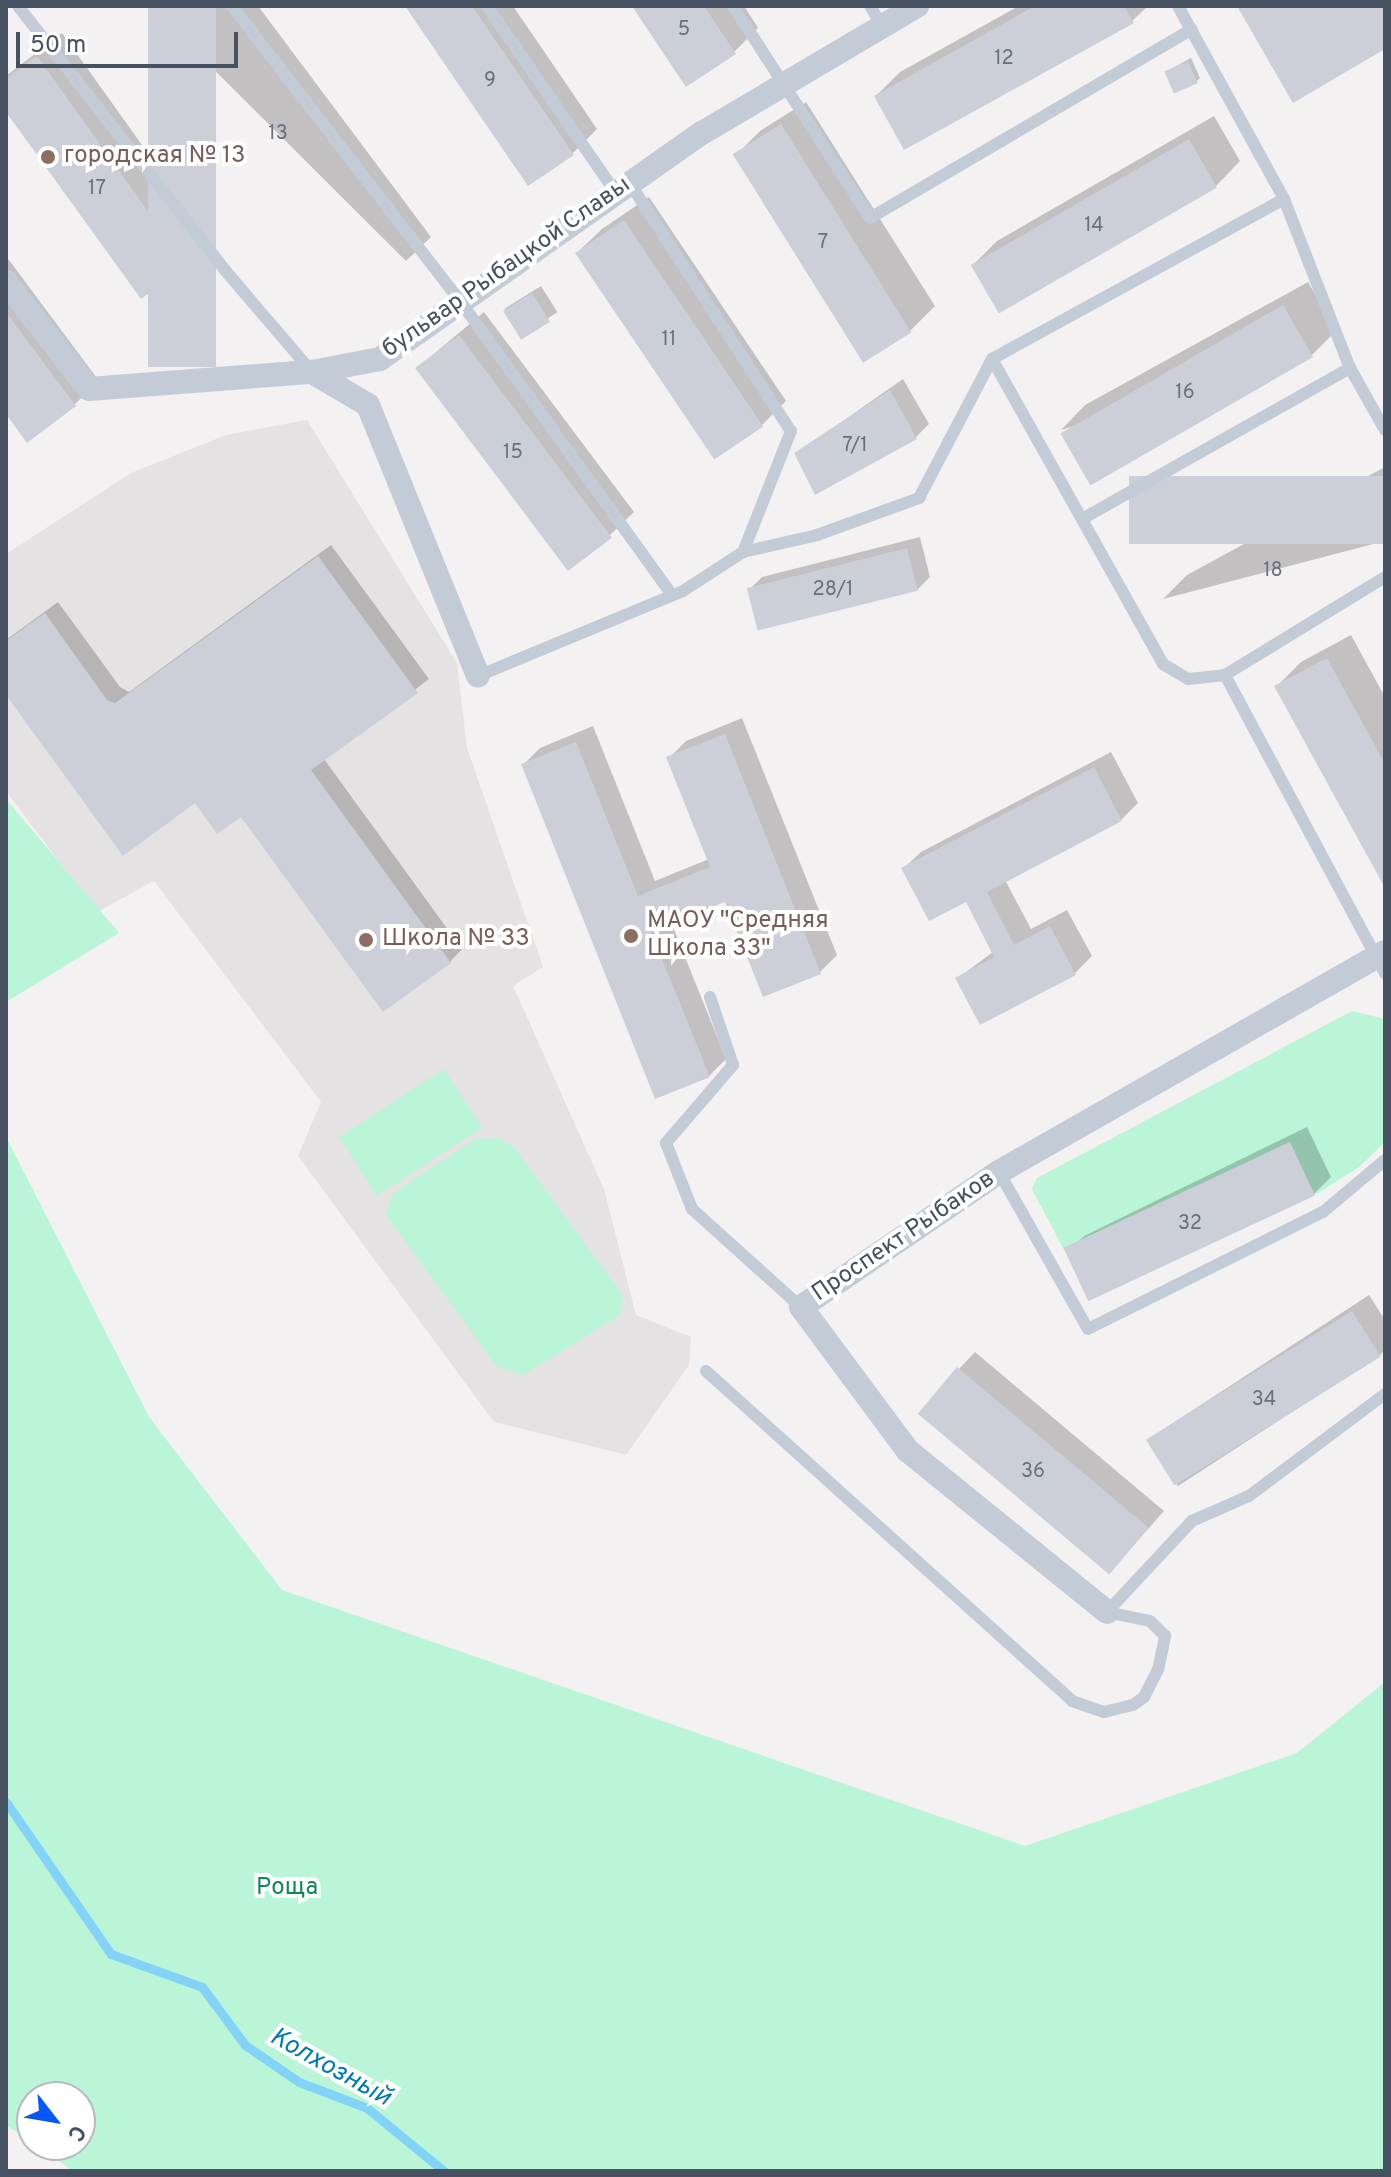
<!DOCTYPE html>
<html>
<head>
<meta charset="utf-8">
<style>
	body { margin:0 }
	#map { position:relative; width:1391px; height:2177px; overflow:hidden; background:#f3f1f1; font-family:Overpass,sans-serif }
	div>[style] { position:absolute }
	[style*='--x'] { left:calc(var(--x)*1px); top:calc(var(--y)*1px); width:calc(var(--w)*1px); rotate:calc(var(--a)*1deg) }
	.education>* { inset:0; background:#e4e2e2 }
	.green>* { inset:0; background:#bbf5d8; transform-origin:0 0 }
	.shadow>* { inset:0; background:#0003; transform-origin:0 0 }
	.stream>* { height:9px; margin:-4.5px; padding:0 4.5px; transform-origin:4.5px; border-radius:4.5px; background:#83d2f7 }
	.building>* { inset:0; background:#cccfd7; transform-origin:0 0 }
	.service>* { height:12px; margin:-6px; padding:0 6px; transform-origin:6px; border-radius:6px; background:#c3cbd7 }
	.minor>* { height:24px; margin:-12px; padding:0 12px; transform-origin:12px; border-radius:12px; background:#c3cbd7 }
	.dots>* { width:22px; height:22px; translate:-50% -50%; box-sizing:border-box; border:4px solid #fff; border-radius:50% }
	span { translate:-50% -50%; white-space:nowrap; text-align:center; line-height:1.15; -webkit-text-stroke:8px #fff; paint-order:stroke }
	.number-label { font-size:20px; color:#68707e }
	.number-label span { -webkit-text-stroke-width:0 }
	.education-label { font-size:24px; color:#785e54 }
	.left { translate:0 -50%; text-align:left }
	.street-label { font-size:24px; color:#465161 }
	.park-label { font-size:24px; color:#0c8756 }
	.water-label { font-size:26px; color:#017ab2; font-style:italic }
	.frame { position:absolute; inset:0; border:8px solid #465161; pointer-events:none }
	.north { position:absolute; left:16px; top:2081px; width:80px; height:80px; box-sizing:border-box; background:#fff; border:2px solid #b5b9c0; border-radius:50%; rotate:121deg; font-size:22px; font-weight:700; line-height:32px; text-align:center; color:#465161 }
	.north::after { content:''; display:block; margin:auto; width:28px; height:36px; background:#0455fa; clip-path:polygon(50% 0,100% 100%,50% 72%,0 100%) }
	.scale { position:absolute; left:16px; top:32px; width:222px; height:36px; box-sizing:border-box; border:4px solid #465161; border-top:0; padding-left:10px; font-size:24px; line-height:28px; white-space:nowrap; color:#465161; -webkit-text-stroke:6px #fff; paint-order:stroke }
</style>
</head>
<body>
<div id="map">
	<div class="education">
		<i style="clip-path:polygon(307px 420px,457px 663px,467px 748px,543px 967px,513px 986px,604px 1189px,636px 1315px,691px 1337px,689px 1365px,626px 1455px,494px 1422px,298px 1156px,321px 1102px,154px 881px,97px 912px,6px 791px,6px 554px,131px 473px,226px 435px)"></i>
	</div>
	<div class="green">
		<i style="clip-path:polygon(6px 799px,119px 933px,6px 1002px)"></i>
		<i style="clip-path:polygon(1352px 1011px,1385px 1019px,1385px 1142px,1359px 1167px,1315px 1195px,1289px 1142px,1065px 1252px,1032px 1189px,1037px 1178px)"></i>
		<i style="left:444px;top:1069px;width:70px;height:125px;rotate:57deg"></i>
		<i style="clip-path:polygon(6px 1137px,149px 1417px,282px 1590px,1025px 1846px,1297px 1753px,1385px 1682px,1385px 2171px,73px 2171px,36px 2145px,80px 2145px,80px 2097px,32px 2097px,32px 2142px,6px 2125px)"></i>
		<i style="clip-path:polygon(498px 1138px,514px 1147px,623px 1296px,619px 1316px,523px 1375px,497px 1367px,386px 1215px,392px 1194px,403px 1187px,475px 1139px)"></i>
	</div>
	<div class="shadow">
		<i style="clip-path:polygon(150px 6px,258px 6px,431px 237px,406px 261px)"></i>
		<i style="clip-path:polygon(408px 6px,513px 6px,597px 129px,572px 154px)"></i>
		<i style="clip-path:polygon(635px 6px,744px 6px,758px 28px,734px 52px)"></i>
		<i style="clip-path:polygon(1019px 6px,1148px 6px,1132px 21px,876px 96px,900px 72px)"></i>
		<i style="clip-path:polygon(62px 33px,210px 240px,141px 296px,6px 109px,6px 76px)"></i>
		<i style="clip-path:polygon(1191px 58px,1200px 78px,1196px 82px,1167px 71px)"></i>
		<i style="clip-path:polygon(806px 102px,935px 306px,911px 330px,865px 359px,736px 155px,760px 131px)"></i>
		<i style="clip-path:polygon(1214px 116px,1240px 161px,1216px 186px,973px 265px,997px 241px)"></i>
		<i style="clip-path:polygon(649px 197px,786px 401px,762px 425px,577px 253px,602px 229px)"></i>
		<i style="clip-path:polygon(6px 256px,99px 381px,74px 405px,6px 411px)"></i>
		<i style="clip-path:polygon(1308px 282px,1336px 331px,1312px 355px,1061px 430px,1085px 405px)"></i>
		<i style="left:541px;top:286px;width:31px;height:43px;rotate:58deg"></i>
		<i style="clip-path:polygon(484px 312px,634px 512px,609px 536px,417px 368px)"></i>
		<i style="clip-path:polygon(903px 379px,929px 424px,916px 437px,816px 492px,797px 453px)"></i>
		<i style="clip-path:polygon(1385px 467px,1385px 541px,1163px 599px,1187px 575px)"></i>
		<i style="clip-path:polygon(920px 537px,930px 577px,917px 590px,749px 590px,762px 577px)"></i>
		<i style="clip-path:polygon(331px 545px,429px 679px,324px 759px,462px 949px,450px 962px,241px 814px,196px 800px,6px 692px,6px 640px,58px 602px,120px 687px,129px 692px)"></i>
		<i style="clip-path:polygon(1351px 635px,1385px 697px,1385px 884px,1277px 686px,1301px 662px)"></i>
		<i style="clip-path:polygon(742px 718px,837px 955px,820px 972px,726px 900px,671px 922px,726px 1059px,709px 1076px,523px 765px,540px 748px,593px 726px,655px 881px,709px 859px,669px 758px,686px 741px)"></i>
		<i style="clip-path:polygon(1111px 752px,1138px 803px,1121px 820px,1005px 880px,1031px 929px,1067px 910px,1092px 956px,1075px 973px,958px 978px,993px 952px,966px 900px,904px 868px,921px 852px)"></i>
		<i style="clip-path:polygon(1307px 1127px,1331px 1177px,1314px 1194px,1067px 1252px,1084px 1236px)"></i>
		<i style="clip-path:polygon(1369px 1295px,1385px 1320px,1385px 1350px,1380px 1355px,1178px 1486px,1151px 1443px,1167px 1427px)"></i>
		<i style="clip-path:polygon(975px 1352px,1164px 1511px,1109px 1573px,959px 1369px)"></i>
	</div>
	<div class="stream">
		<i style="--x:6;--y:1802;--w:185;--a:55.4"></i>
		<i style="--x:111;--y:1954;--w:97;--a:19.9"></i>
		<i style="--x:202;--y:1987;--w:72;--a:53.4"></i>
		<i style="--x:245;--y:2045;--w:65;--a:34.4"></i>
		<i style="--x:299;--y:2082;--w:73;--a:20.9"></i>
		<i style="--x:367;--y:2108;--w:99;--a:39.3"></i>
	</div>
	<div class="building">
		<i style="left:148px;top:6px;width:68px;height:361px"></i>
		<i style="clip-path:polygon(405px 6px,472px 6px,574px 155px,528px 186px)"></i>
		<i style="clip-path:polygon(632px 6px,704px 6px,736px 54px,686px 87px)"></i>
		<i style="clip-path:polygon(1035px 6px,1124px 6px,1134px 23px,904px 150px,874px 96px)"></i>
		<i style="clip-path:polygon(1237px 6px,1385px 6px,1385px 49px,1293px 103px)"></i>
		<i style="clip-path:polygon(37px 56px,187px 266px,141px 299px,6px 112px,6px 78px)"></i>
		<i style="left:1188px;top:61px;width:24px;height:26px;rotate:66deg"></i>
		<i style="left:781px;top:124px;width:246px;height:57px;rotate:58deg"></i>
		<i style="left:1189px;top:139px;width:56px;height:252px;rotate:60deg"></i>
		<i style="left:624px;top:220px;width:249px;height:59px;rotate:56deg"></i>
		<i style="left:532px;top:293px;width:34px;height:34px;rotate:58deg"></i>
		<i style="left:1283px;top:305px;width:60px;height:257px;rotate:60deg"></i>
		<i style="clip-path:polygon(6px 312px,76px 406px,27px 443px,6px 414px)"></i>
		<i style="left:459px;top:335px;width:254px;height:55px;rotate:53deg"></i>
		<i style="clip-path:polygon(890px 390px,917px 439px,815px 495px,794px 453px)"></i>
		<i style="left:1385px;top:476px;width:68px;height:256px;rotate:90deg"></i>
		<i style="left:907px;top:548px;width:44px;height:165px;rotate:76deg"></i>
		<i style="clip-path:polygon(318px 556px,418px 693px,311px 770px,451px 963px,383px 1012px,241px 817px,217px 834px,195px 803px,123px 856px,6px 695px,6px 641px,45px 613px,107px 700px,115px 703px)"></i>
		<i style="clip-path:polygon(1327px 658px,1385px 764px,1385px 888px,1274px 686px)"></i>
		<i style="clip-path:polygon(725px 734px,821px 974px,763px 997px,725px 902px,651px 932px,710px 1077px,655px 1099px,521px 764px,576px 742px,638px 896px,710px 867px,666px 757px)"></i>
		<i style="clip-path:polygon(1094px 767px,1122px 821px,987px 892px,1014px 945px,1050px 926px,1076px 975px,980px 1025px,955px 978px,994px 957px,966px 902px,929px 921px,901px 868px)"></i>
		<i style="left:1290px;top:1142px;width:59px;height:250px;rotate:65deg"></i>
		<i style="left:1352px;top:1311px;width:54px;height:243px;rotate:58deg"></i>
		<i style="left:957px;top:1367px;width:250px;height:61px;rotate:40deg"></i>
	</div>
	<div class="service">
		<i style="--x:18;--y:6;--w:334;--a:51.9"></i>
		<i style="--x:224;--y:269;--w:135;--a:49.5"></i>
		<i style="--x:232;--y:6;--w:373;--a:52.3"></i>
		<i style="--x:460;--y:301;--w:362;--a:54.2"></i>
		<i style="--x:487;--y:6;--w:227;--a:55.4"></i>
		<i style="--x:733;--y:6;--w:252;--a:57.1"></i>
		<i style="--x:870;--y:218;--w:373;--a:-30.4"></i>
		<i style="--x:870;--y:6;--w:23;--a:59"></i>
		<i style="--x:1178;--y:6;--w:220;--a:61.2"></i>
		<i style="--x:1284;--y:199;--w:181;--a:68.7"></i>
		<i style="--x:1350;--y:368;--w:71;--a:60.6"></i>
		<i style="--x:629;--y:182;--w:297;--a:57"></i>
		<i style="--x:791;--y:431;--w:130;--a:111.6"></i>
		<i style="--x:1284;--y:199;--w:333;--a:151.3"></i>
		<i style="--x:992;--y:359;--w:350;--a:60.7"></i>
		<i style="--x:1163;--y:664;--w:29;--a:31"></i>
		<i style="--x:1188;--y:679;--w:37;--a:-6"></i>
		<i style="--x:1225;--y:675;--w:339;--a:61.8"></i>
		<i style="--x:1082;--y:519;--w:308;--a:-29.4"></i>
		<i style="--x:1225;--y:675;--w:188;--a:-31.5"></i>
		<i style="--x:478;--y:676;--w:222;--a:-22.5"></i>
		<i style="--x:683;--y:591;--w:72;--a:-33"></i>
		<i style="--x:743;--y:552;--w:76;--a:-12.9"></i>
		<i style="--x:817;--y:535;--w:109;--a:-19.9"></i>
		<i style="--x:919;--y:498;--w:157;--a:-62.3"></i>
		<i style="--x:710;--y:997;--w:72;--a:71.3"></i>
		<i style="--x:733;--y:1065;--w:103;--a:130.7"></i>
		<i style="--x:666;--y:1143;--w:71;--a:68.5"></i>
		<i style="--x:692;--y:1209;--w:147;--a:42"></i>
		<i style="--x:999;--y:1172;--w:180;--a:60.5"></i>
		<i style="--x:1088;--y:1329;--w:263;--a:-26.5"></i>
		<i style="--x:1323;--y:1212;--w:81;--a:-40"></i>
		<i style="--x:706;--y:1371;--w:493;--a:42"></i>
		<i style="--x:1072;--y:1701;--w:34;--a:19"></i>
		<i style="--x:1104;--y:1712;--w:30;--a:-14"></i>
		<i style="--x:1133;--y:1705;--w:14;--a:-36"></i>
		<i style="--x:1144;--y:1697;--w:30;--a:-63"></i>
		<i style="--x:1158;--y:1670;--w:35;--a:-78"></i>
		<i style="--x:1165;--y:1636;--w:21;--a:-135"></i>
		<i style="--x:1150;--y:1621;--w:44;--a:-168.2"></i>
		<i style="--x:1107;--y:1612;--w:125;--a:-47"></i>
		<i style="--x:1192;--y:1521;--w:62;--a:-23.7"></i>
		<i style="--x:1249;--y:1496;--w:170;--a:-36.9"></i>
	</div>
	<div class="minor">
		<i style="--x:6;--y:282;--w:135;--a:52.2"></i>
		<i style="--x:89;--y:389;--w:224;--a:-4.4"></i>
		<i style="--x:312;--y:372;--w:69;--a:-10.8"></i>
		<i style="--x:380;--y:359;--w:393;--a:-35.1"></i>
		<i style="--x:702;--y:133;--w:250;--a:-30.6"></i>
		<i style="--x:312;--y:372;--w:65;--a:30.5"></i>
		<i style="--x:368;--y:405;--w:292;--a:67.9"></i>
		<i style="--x:1107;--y:1612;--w:256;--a:-141"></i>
		<i style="--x:908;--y:1451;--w:179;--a:-126.6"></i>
		<i style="--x:801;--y:1307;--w:240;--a:-34.3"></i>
		<i style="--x:999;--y:1172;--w:444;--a:-29.7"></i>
	</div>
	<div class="dots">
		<i style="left:48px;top:157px;background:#8d6e63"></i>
		<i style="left:631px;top:936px;background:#8d6e63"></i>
		<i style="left:366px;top:940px;background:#8d6e63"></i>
	</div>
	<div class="number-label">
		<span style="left:684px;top:30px">5</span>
		<span style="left:1004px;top:59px">12</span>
		<span style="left:490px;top:81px">9</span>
		<span style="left:278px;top:134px">13</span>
		<span style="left:97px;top:189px">17</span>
		<span style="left:1094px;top:226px">14</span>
		<span style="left:823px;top:243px">7</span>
		<span style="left:669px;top:340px">11</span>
		<span style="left:1185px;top:393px">16</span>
		<span style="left:855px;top:446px">7/1</span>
		<span style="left:513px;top:453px">15</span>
		<span style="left:1273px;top:571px">18</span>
		<span style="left:833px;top:590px">28/1</span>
		<span style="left:1190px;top:1224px">32</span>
		<span style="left:1264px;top:1400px">34</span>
		<span style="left:1033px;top:1472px">36</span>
	</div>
	<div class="education-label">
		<span class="left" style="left:64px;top:157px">городская № 13</span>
		<span class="left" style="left:647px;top:936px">МАОУ "Средняя<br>Школа 33"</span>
		<span class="left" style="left:382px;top:940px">Школа № 33</span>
	</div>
	<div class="street-label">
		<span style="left:507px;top:268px;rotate:-35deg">бульвар Рыбацкой Славы</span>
		<span style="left:904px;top:1237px;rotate:-34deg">Проспект Рыбаков</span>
	</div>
	<div class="park-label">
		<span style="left:287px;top:1889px">Роща</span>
	</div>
	<div class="water-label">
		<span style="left:330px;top:2068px;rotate:29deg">Колхозный</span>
	</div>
	<div class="frame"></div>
	<div class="north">С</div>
	<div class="scale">50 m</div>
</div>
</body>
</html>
